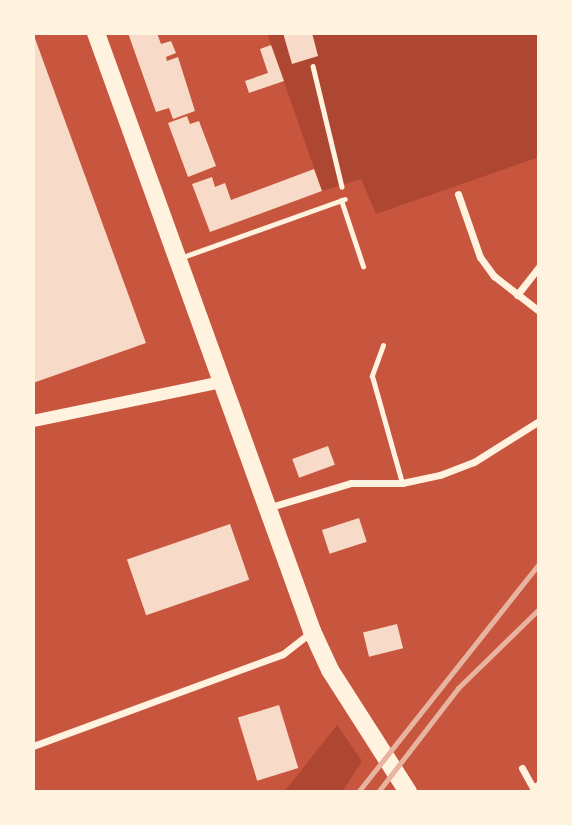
<!DOCTYPE html>
<html>
<head>
<meta charset="utf-8">
<style>
	body { margin:0 }
	#map { position:relative; width:572px; height:825px; overflow:hidden; background:#c8553d; font-family:Figtree,sans-serif }
	div>[style] { position:absolute }
	[style*='--x'] { left:calc(var(--x)*1px); top:calc(var(--y)*1px); width:calc(var(--w)*1px); rotate:calc(var(--a)*1deg) }
	.green>* { inset:0; background:#ae4732 }
	.building>* { inset:0; background:#f7dbc8; transform-origin:0 0 }
	.path>* { height:4.5px; margin:-2.25px; padding:0 2.25px; transform-origin:2.25px; border-radius:2.25px; background:#fff3e0 }
	.service>* { height:5px; margin:-2.5px; padding:0 2.5px; transform-origin:2.5px; border-radius:2.5px; background:#fff3e0 }
	.minor>* { height:7px; margin:-3.5px; padding:0 3.5px; transform-origin:3.5px; border-radius:3.5px; background:#fff3e0 }
	.tertiary>* { height:12px; margin:-6px; padding:0 6px; transform-origin:6px; border-radius:6px; background:#fff3e0 }
	.primary>* { height:18px; margin:-9px; padding:0 9px; transform-origin:9px; border-radius:9px; background:#fff3e0 }
	.rail>* { height:5px; margin:-2.5px; padding:0 2.5px; transform-origin:2.5px; border-radius:2.5px; background:#e9b49f }
	span { translate:-50% -50%; white-space:nowrap; text-align:center; line-height:1.15; -webkit-text-stroke:6px #fff3e0; paint-order:stroke }
	.frame { position:absolute; inset:0; border:35px solid #fff3e0; pointer-events:none }
</style>
</head>
<body>
<div id="map">
	<div class="green">
		<i style="clip-path:polygon(267px 33px,539px 33px,539px 157px,376px 214px,361px 179px,322px 191px)"></i>
		<i style="clip-path:polygon(337px 725px,362px 761px,342px 792px,284px 792px)"></i>
	</div>
	<div class="building">
		<i style="clip-path:polygon(33px 33px,146px 343px,33px 383px)"></i>
		<i style="clip-path:polygon(128px 33px,157px 33px,161px 44px,171px 41px,176px 53px,166px 57px,167px 61px,178px 57px,195px 111px,173px 119px,169px 108px,156px 112px)"></i>
		<i style="clip-path:polygon(283px 33px,312px 33px,318px 56px,292px 64px)"></i>
		<i style="clip-path:polygon(271px 45px,284px 81px,249px 93px,245px 81px,268px 73px,260px 49px)"></i>
		<i style="clip-path:polygon(187px 116px,190px 124px,199px 121px,216px 166px,188px 177px,168px 123px)"></i>
		<i style="clip-path:polygon(314px 169px,322px 191px,210px 232px,192px 184px,212px 177px,215px 187px,225px 183px,231px 200px)"></i>
		<i style="left:328px;top:446px;width:20px;height:38px;rotate:70deg"></i>
		<i style="left:359px;top:518px;width:25px;height:39px;rotate:72deg"></i>
		<i style="left:230px;top:524px;width:59px;height:109px;rotate:71deg"></i>
		<i style="left:397px;top:624px;width:25px;height:35px;rotate:76deg"></i>
		<i style="left:279px;top:705px;width:66px;height:43px;rotate:73deg"></i>
	</div>
	<div class="path">
		<i style="--x:313;--y:66;--w:124;--a:76.5"></i>
	</div>
	<div class="service">
		<i style="--x:341;--y:200;--w:70;--a:71.6"></i>
		<i style="--x:180;--y:258;--w:175;--a:-19.7"></i>
		<i style="--x:383;--y:345;--w:33;--a:110"></i>
		<i style="--x:372;--y:376;--w:111;--a:74.3"></i>
	</div>
	<div class="minor">
		<i style="--x:458;--y:194;--w:67;--a:70.8"></i>
		<i style="--x:480;--y:257;--w:24;--a:54"></i>
		<i style="--x:494;--y:276;--w:57;--a:37.9"></i>
		<i style="--x:517;--y:295;--w:36;--a:-52"></i>
		<i style="--x:267;--y:508;--w:88;--a:-16.6"></i>
		<i style="--x:351;--y:483;--w:51;--a:0"></i>
		<i style="--x:402;--y:483;--w:39;--a:-12"></i>
		<i style="--x:440;--y:475;--w:36;--a:-21"></i>
		<i style="--x:474;--y:462;--w:77;--a:-32.2"></i>
		<i style="--x:33;--y:746;--w:266;--a:-20.2"></i>
		<i style="--x:283;--y:654;--w:37;--a:-38"></i>
		<i style="--x:522;--y:768;--w:23;--a:61"></i>
		<i style="--x:533;--y:788;--w:7;--a:-34"></i>
	</div>
	<div class="tertiary">
		<i style="--x:33;--y:421;--w:192;--a:-11.7"></i>
	</div>
	<div class="primary">
		<i style="--x:96;--y:33;--w:636;--a:70.14"></i>
		<i style="--x:312;--y:631;--w:43;--a:65.2"></i>
		<i style="--x:330;--y:670;--w:145;--a:57.4"></i>
	</div>
	<div class="rail">
		<i style="--x:358;--y:792;--w:291;--a:-51.6"></i>
		<i style="--x:378;--y:792;--w:131;--a:-52.4"></i>
		<i style="--x:458;--y:688;--w:113;--a:-44.3"></i>
	</div>
	<div class="frame"></div>
</div>
</body>
</html>
